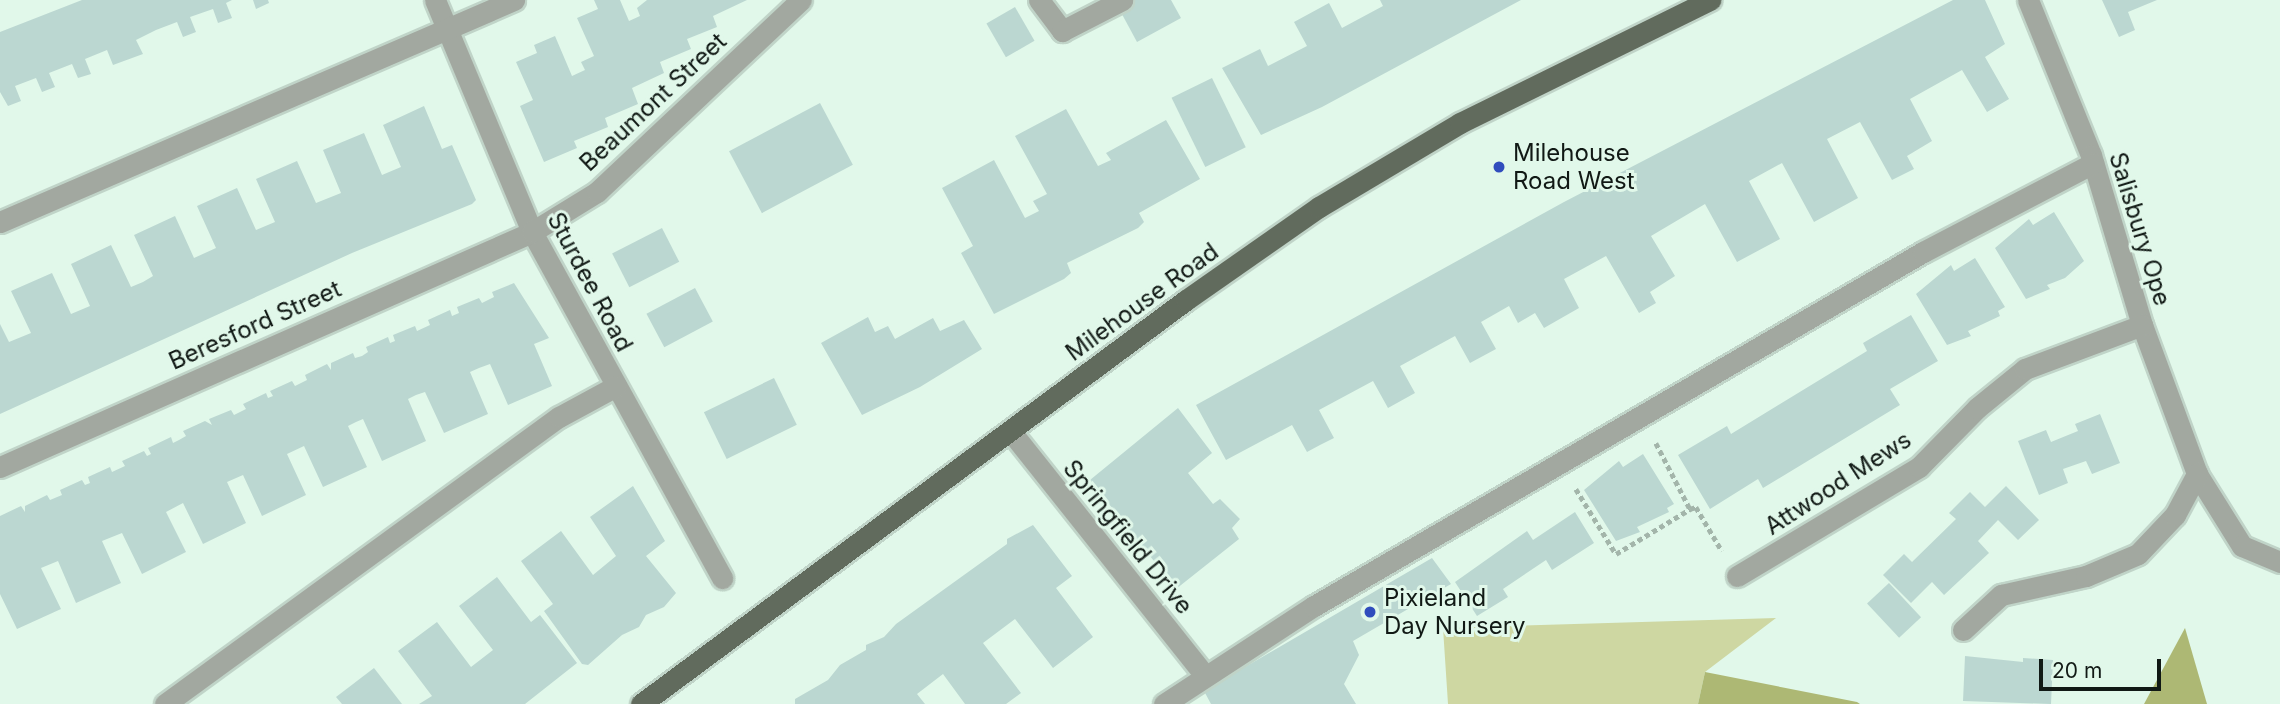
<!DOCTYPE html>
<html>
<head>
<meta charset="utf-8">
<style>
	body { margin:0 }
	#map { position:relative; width:2280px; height:704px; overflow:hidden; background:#e1f8ea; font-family:Inter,sans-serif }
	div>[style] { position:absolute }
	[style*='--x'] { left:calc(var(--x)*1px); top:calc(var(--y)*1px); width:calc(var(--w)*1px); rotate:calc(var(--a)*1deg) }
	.green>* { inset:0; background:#ced7a2 }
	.forest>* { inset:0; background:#adb874 }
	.building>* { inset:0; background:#bbd7d1; transform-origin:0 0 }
	.path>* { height:4.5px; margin-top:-2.25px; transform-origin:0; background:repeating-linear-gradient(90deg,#a3b5aa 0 5px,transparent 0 8.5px) }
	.roads { filter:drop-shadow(2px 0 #c0d4c8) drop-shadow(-2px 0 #c0d4c8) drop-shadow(0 2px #c0d4c8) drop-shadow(0 -2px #c0d4c8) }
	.minor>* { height:21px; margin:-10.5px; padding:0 10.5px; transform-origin:10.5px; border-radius:10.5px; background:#a2a8a0 }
	.major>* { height:21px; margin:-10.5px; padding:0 10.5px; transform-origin:10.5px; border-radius:10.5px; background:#616b5d }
	.dots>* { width:19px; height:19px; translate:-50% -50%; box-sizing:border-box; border:4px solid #e1f8ea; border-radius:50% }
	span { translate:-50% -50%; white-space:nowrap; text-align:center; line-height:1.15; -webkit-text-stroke:6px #e1f8ea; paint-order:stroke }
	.street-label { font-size:24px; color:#111915 }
	.poi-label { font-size:24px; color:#111915 }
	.left { translate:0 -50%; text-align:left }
	.scale { position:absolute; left:2039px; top:659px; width:122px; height:32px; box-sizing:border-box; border:4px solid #111915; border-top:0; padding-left:9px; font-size:21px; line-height:24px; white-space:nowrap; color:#111915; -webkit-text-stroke:5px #e1f8ea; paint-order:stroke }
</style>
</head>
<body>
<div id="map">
	<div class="green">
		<i style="clip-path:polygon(1776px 618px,1705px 672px,1698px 704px,1448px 704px,1443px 628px)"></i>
	</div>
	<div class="forest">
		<i style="clip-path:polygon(2185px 628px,2207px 704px,2144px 704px)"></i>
		<i style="clip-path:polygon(1705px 672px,1857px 702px,1860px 704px,1698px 704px)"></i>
	</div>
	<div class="building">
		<i style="clip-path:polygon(82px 0,232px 0,226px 3px,232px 18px,218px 23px,213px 9px,190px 17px,196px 32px,183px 37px,177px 22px,156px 30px,136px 40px,143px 54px,113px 65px,107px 50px,85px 59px,91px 74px,78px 78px,72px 64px,49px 73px,55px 87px,42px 92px,36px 78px,15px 86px,21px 101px,8px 106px,0 92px,0 32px)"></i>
		<i style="clip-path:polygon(253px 0,268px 0,269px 3px,256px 9px)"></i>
		<i style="clip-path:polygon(594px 0,620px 0,629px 21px,640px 16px,637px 8px,647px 0,747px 0,713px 16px,717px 27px,687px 39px,691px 49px,660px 62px,664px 73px,632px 88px,638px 104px,605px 118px,608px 127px,574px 141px,577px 148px,544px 162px,520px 106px,533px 100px,516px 62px,537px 53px,534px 45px,555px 36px,572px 76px,585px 70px,581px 62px,594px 56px,577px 18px,598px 9px)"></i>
		<i style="clip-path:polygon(1127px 0,1171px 0,1181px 18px,1137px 42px,1117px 5px)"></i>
		<i style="clip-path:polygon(1380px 0,1521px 0,1322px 107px,1261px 135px,1222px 68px,1260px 49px,1268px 66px,1307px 46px,1294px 22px,1329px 3px,1342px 28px,1383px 6px)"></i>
		<i style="clip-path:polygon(1953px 0,1985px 0,2005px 44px,1985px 57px,2009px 99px,1987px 112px,1962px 70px,1910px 99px,1932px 141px,1907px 156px,1914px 169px,1892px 180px,1860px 122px,1827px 139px,1858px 198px,1814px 222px,1782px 163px,1749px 181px,1780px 239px,1737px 262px,1705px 204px,1651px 236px,1675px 276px,1650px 292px,1656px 303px,1639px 313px,1606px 256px,1564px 279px,1579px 308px,1544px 328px,1535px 313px,1518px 323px,1509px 306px,1481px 322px,1496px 349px,1470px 363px,1455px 336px,1400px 366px,1415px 393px,1388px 408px,1373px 381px,1319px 410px,1334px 438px,1320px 445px,1307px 452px,1292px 425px,1226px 460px,1196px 405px,1564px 202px)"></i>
		<i style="clip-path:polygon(2102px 0,2157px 0,2128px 12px,2135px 30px,2119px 37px)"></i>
		<i style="left:1015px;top:7px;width:39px;height:33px;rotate:60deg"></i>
		<i style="left:1212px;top:78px;width:77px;height:45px;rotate:64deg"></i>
		<i style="left:820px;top:103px;width:70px;height:103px;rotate:62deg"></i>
		<i style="clip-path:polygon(424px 106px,442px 149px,452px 145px,476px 200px,472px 204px,352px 253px,0 414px,0 324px,9px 342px,31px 333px,11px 291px,52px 273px,71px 314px,90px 306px,71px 264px,111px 245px,131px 287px,143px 282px,153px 276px,134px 235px,175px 216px,194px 258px,216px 248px,197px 206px,237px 188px,256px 230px,275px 222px,256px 179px,297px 161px,316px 203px,341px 193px,323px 150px,364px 133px,382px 175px,401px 167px,383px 125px)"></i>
		<i style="clip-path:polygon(1066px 109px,1098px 166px,1111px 160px,1106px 153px,1166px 120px,1200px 179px,1139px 213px,1144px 222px,1138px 228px,1067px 263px,1071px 273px,1064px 279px,994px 314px,961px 253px,973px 246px,942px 188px,994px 160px,1025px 218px,1039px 211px,1033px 201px,1047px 194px,1015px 136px)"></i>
		<i style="clip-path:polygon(2054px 212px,2084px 261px,2065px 278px,2047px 285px,2050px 289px,2026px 299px,1995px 248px,2029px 219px,2033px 225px)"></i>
		<i style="left:662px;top:228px;width:38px;height:56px;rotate:63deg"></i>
		<i style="clip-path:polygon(1975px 258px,2005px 307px,1998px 311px,2000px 316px,1968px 331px,1971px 336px,1947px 345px,1916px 294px,1951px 265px,1954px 271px)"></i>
		<i style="clip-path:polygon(514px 283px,549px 338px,534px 344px,552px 386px,508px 405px,490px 364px,479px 368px,470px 372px,488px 414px,444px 433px,425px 392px,416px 395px,408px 399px,426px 441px,382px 461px,363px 419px,356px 422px,348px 426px,367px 467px,323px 487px,304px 446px,287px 454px,306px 495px,262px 516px,243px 475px,227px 482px,246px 523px,203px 544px,183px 503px,166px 512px,186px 552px,142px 574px,122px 533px,102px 541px,121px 583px,76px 603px,58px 561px,41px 568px,61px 609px,17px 629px,0 594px,0 516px,21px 506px,25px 512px,25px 506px,47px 495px,50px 500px,62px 495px,60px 490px,82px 480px,85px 485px,90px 483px,88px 477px,110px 467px,112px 472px,125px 466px,122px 461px,144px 451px,147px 456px,151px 454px,148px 448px,171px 437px,173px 443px,179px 440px,186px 436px,183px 431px,205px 421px,212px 425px,209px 419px,231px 410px,234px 415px,246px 409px,243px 404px,266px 393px,268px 398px,273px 396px,270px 391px,292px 381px,295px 386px,307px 380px,305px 375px,327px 364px,331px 370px,331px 363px,353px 353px,355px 358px,362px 356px,368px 352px,366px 347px,388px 337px,390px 343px,395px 341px,393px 335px,415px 326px,417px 331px,430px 325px,428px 320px,450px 310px,452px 316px,459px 313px,457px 307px,479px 298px,482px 303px,494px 297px,492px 292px)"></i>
		<i style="left:695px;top:288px;width:38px;height:55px;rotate:62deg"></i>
		<i style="clip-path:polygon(1911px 315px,1938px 361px,1890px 389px,1900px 405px,1763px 488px,1758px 479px,1710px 509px,1678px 455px,1727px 426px,1731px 434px,1867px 351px,1863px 343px)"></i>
		<i style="clip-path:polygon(868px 317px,875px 332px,888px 326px,895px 339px,933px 318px,940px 331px,964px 320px,982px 349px,920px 387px,862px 415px,821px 343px)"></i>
		<i style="left:774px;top:378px;width:52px;height:78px;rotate:64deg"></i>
		<i style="clip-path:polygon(1178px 408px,1212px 453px,1188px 473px,1213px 504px,1220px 499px,1240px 519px,1232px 528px,1239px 539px,1176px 589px,1090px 480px)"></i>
		<i style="clip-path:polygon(2100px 414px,2120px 463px,2092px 474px,2086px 461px,2063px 469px,2068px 483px,2039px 495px,2018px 441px,2046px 430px,2051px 442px,2078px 431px,2075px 424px)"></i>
		<i style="clip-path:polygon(1643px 454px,1674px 504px,1667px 508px,1669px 512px,1637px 527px,1640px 532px,1616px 541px,1584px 490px,1619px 461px,1623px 467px)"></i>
		<i style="clip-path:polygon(633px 486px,665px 541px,646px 556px,676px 593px,664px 607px,646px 615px,639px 627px,622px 635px,588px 665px,582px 664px,544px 611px,553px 604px,521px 561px,561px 531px,593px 575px,616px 556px,590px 517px)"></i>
		<i style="clip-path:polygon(2006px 486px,2039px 520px,2018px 540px,1998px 520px,1978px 541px,1989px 553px,1944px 595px,1932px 582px,1911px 603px,1883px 575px,1904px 554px,1912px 562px,1956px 519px,1949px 513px,1970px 492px,1985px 507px)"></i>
		<i style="clip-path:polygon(1575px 512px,1594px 543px,1552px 570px,1546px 560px,1503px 589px,1508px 597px,1477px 616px,1455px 582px,1527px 531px,1533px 540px)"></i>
		<i style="clip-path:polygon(1033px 525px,1072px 576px,1056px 588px,1093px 637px,1053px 668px,1015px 619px,983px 643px,1021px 693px,1006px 704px,965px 704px,943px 674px,917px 694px,925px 704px,795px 704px,795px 699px,828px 680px,840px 665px,866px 650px,866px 645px,884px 637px,896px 624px,1007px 544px,1007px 539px)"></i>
		<i style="clip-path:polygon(1432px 558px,1451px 584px,1353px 641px,1359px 655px,1344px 684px,1356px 704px,1211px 704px,1204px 691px)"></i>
		<i style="clip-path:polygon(497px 577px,531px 622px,540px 615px,577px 663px,525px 704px,419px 704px,432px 696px,398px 651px,437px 622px,471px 667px,493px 650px,459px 606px)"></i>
		<i style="left:1889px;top:583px;width:47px;height:30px;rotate:47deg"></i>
		<i style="clip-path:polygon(1965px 656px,2023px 662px,2023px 658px,2053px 660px,2051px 704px,1963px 701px)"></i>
		<i style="clip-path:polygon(374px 668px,402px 704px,342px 704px,336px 697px)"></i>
	</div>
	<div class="path">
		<i style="--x:1656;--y:443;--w:74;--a:62.7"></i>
		<i style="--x:1690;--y:509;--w:6;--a:-18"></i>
		<i style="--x:1696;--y:507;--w:51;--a:59.4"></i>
		<i style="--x:1576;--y:489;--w:76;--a:58.4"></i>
		<i style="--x:1616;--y:554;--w:87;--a:-31.3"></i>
	</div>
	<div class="roads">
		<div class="minor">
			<i style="--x:435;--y:0;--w:251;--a:67.3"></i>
			<i style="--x:532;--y:232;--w:395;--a:61.2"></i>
			<i style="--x:1039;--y:0;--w:39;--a:53"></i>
			<i style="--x:1062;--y:31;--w:68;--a:-27.3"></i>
			<i style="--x:2028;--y:0;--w:167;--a:67.9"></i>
			<i style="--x:2091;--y:155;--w:177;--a:73.3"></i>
			<i style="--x:2142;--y:325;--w:159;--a:69.7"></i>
			<i style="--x:2197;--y:474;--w:85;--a:58"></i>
			<i style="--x:2242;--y:546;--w:41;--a:22.8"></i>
			<i style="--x:0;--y:222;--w:560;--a:-23.36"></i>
			<i style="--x:1012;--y:433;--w:308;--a:51.5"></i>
			<i style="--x:0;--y:467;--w:582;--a:-23.83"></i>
			<i style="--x:532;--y:232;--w:76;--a:-31.6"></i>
			<i style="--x:597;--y:192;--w:280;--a:-43.3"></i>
			<i style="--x:1737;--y:576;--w:212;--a:-30.9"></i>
			<i style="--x:1919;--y:467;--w:83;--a:-45.5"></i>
			<i style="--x:1977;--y:408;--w:62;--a:-39.1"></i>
			<i style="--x:2025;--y:369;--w:125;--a:-20.6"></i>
			<i style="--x:1963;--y:630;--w:52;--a:-42.6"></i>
			<i style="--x:2001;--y:595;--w:87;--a:-12.6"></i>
			<i style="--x:2086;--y:576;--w:56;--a:-22.9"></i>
			<i style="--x:2138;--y:554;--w:54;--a:-46.5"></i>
			<i style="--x:2175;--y:515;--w:47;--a:-61.8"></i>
			<i style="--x:165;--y:704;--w:487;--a:-36.1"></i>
			<i style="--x:559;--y:417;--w:65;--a:-28.5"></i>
			<i style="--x:1164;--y:704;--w:179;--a:-33.2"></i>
			<i style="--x:1314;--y:606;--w:704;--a:-30.17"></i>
			<i style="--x:1923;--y:252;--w:192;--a:-27.6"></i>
		</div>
		<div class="major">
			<i style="--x:641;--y:704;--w:678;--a:-36.55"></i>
			<i style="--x:1186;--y:300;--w:162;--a:-35"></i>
			<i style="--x:1319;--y:207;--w:164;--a:-30.8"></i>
			<i style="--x:1460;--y:123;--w:279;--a:-26.2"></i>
		</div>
	</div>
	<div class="dots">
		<i style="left:1499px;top:167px;background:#304dbd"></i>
		<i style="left:1370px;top:612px;background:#304dbd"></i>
	</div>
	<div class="street-label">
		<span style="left:653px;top:102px;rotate:-43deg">Beaumont Street</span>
		<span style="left:2140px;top:229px;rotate:73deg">Salisbury Ope</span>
		<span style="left:590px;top:282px;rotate:62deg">Sturdee Road</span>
		<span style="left:1142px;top:302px;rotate:-36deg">Milehouse Road</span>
		<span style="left:255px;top:325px;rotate:-24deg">Beresford Street</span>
		<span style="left:1838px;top:483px;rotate:-33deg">Attwood Mews</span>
		<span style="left:1128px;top:537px;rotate:51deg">Springfield Drive</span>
	</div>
	<div class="poi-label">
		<span class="left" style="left:1513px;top:167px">Milehouse<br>Road West</span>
		<span class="left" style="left:1384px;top:612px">Pixieland<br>Day Nursery</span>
	</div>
	<div class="scale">20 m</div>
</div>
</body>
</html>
